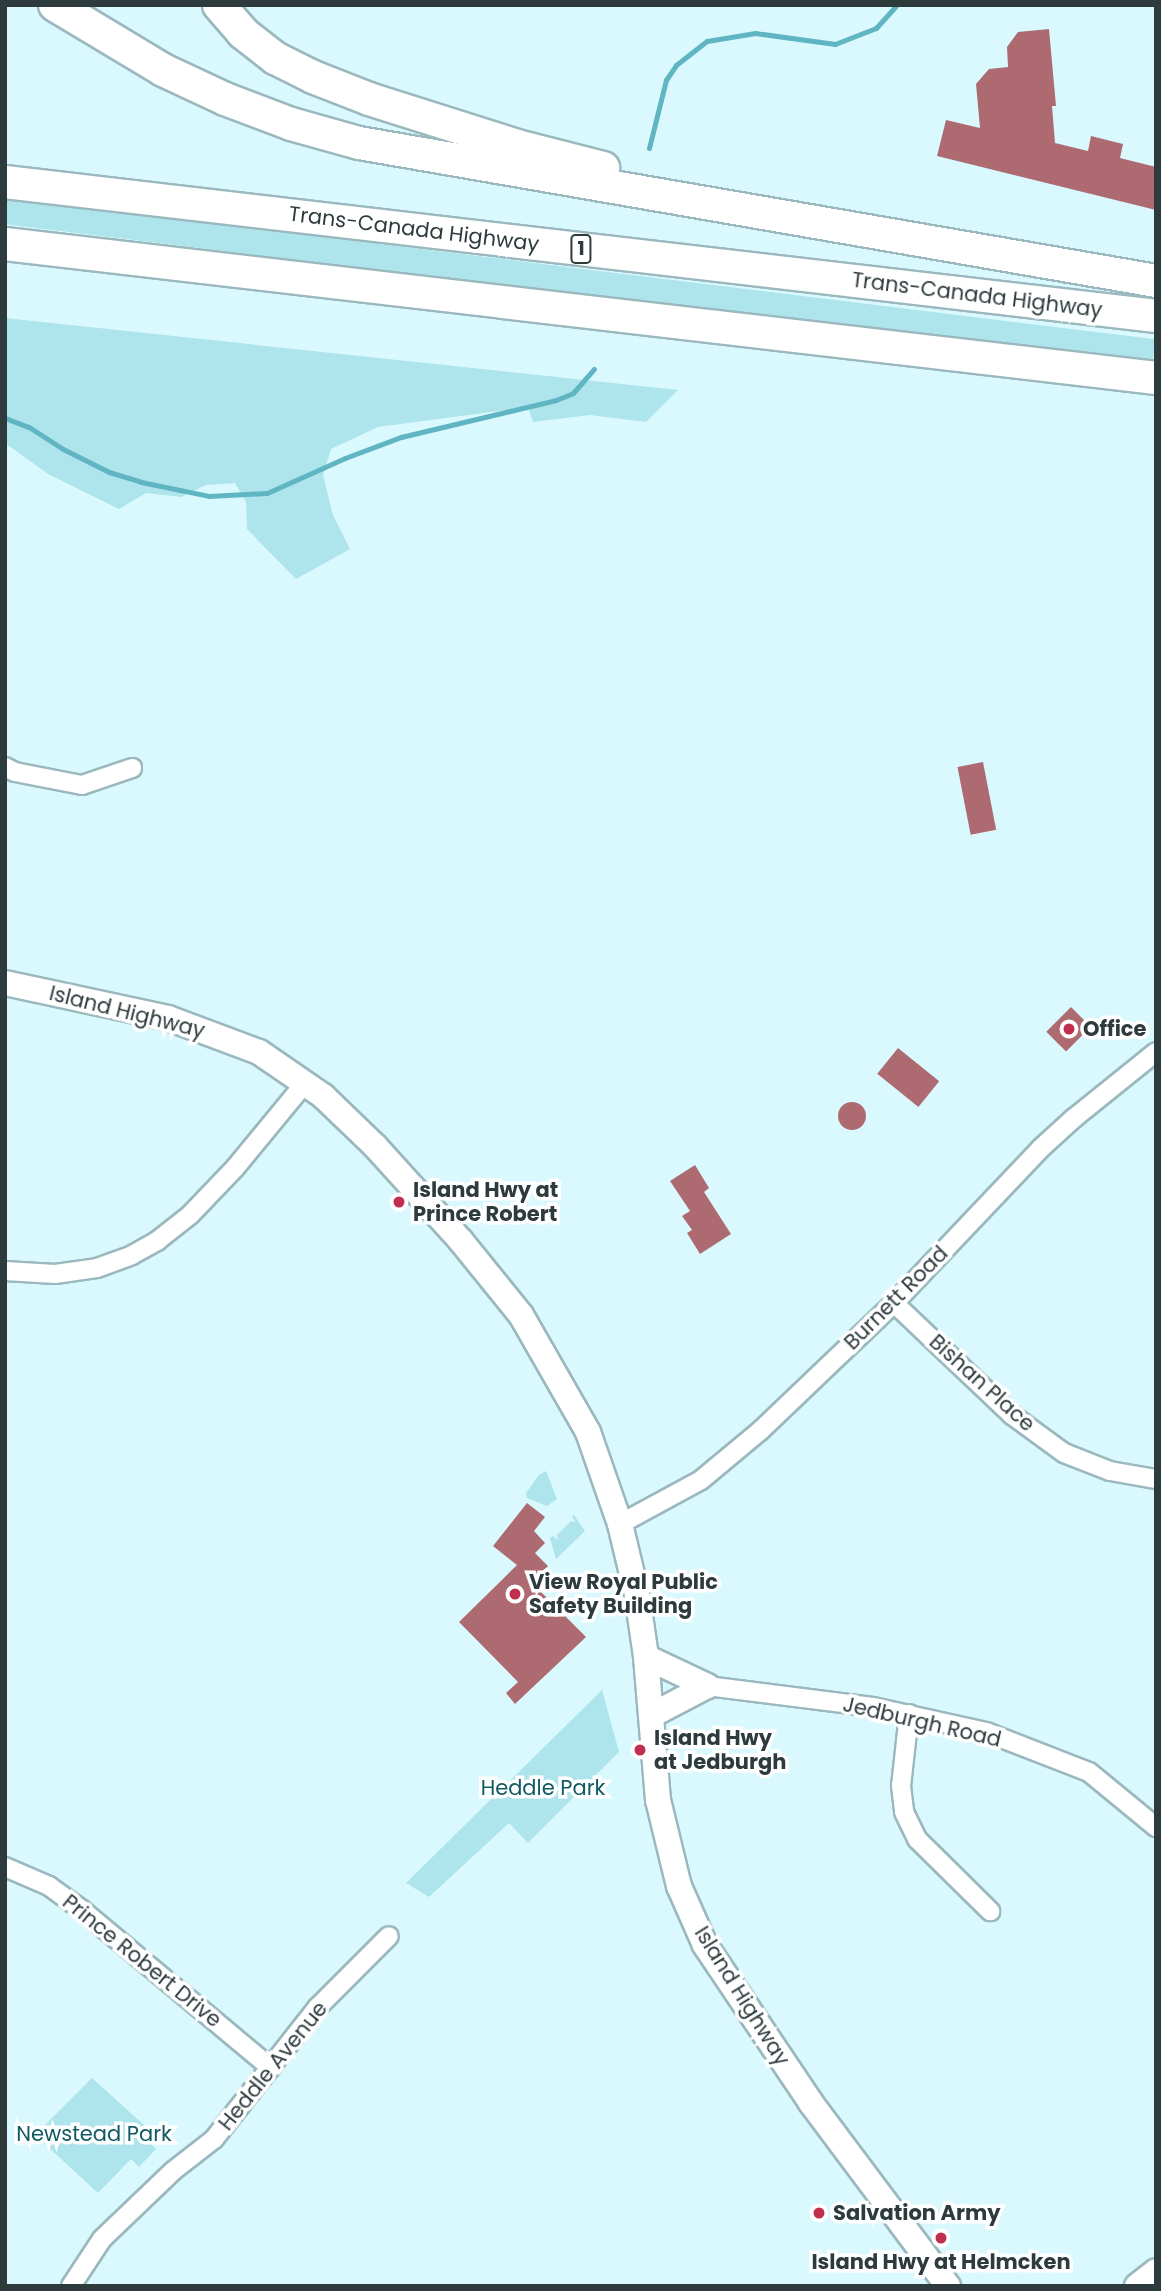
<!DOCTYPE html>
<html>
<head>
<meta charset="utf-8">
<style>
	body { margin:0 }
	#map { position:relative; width:1161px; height:2291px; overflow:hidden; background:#d9f9fe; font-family:Poppins,sans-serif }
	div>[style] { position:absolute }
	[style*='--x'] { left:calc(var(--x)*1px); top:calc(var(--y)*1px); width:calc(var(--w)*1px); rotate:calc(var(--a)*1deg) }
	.green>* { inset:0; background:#aee4ec; transform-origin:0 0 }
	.stream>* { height:5px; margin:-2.5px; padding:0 2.5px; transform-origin:2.5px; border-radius:2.5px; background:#5fb5c2 }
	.building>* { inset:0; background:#ad6b71; transform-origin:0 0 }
	.round { border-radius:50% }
	.roads { filter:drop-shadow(2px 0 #9ab8bd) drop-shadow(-2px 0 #9ab8bd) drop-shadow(0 2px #9ab8bd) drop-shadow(0 -2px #9ab8bd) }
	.street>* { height:18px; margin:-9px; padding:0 9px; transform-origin:9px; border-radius:9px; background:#fff }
	.secondary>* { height:24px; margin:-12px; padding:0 12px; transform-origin:12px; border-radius:12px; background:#fff }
	.highway>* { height:32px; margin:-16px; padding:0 16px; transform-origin:16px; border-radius:16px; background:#fff }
	.dots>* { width:19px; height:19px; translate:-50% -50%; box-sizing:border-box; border:4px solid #fff; border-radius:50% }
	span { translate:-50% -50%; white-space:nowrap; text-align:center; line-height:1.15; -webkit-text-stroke:7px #fff; paint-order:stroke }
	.shield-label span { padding:2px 5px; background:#fff; border:2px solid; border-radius:5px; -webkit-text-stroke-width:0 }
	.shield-label { font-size:19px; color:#2e3b3d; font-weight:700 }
	.street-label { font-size:21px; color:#2e3b3d }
	.poi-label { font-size:21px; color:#2e3b3d; font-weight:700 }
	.left { translate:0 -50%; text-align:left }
	.park-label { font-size:21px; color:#0f5a63 }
	.frame { position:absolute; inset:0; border:7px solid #2e3b3d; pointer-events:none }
</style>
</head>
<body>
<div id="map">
	<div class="green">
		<i style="left:5px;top:198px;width:1159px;height:26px;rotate:7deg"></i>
		<i style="clip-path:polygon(5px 318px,678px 390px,646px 422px,590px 415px,533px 422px,528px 407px,378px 427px,331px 449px,323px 475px,333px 515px,350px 549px,296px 579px,247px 529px,246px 502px,235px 483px,206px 485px,181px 497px,146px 493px,119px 509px,48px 474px,5px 443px)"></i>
		<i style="clip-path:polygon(546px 1471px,557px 1499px,547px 1506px,527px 1498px,526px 1493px,539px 1475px)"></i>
		<i style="clip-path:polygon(574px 1515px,585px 1531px,556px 1559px,550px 1538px,553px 1536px,558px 1540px,557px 1535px,571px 1521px,576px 1522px,572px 1517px)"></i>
		<i style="clip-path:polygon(602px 1690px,619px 1752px,528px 1843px,509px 1823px,429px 1897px,406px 1883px)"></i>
		<i style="clip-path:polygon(92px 2078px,155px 2135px,149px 2142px,156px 2149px,139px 2167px,131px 2159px,98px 2193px,35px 2135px)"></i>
	</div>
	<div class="stream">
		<i style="--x:649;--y:148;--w:70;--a:-76"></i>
		<i style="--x:666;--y:80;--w:18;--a:-56"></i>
		<i style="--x:676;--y:65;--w:39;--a:-38"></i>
		<i style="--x:707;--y:41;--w:49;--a:-9.5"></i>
		<i style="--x:755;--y:33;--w:81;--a:7.8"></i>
		<i style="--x:835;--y:44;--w:44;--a:-21.3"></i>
		<i style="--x:876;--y:28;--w:31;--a:-48"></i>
		<i style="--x:5;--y:418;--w:26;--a:21"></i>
		<i style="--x:29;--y:427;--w:40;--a:32.9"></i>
		<i style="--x:63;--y:449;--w:51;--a:26.6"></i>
		<i style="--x:109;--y:472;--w:34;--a:17"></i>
		<i style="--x:141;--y:482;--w:69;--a:11.6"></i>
		<i style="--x:209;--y:496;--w:58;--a:-3"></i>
		<i style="--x:267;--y:493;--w:85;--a:-24.2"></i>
		<i style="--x:345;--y:458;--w:60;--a:-20.6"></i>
		<i style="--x:401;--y:437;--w:159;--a:-13.4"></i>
		<i style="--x:556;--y:400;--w:18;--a:-22"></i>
		<i style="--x:573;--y:393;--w:32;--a:-49"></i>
	</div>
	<div class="building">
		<i style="clip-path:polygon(1049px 29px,1056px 106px,1052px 106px,1055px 143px,1088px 151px,1091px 136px,1123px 144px,1120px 158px,1156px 167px,1156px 210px,937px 156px,946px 120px,980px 128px,976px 84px,989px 69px,1008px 67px,1007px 47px,1018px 32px)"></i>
		<i style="left:983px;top:762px;width:69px;height:26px;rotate:79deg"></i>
		<i style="left:1071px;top:1007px;width:28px;height:35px;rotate:45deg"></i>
		<i style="left:898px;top:1048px;width:53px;height:33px;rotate:39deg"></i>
		<i class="round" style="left:838px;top:1102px;width:28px;height:28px"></i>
		<i style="clip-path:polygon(695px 1165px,709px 1188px,704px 1192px,731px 1234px,700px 1254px,687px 1233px,692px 1230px,682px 1216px,690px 1211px,670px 1181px)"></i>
		<i style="clip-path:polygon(527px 1503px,545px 1517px,534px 1531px,545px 1543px,535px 1553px,548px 1566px,531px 1582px,586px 1637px,515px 1704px,506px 1693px,518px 1682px,459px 1622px,517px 1565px,493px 1546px)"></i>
	</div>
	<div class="roads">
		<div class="street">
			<i style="--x:5;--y:767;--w:11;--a:27"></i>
			<i style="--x:15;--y:772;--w:68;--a:11"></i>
			<i style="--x:82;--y:785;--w:53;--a:-18.8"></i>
			<i style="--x:5;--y:1271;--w:50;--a:3.4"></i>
			<i style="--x:55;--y:1274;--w:42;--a:-8.1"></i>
			<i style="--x:97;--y:1268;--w:37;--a:-20"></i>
			<i style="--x:132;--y:1255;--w:29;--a:-29"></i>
			<i style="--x:157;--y:1241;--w:42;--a:-38.2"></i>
			<i style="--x:190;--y:1215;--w:65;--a:-46.2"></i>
			<i style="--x:235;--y:1168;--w:112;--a:-50.5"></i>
			<i style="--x:894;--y:1303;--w:163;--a:43.5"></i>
			<i style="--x:1012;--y:1415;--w:64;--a:36.2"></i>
			<i style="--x:1064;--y:1453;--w:49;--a:21.4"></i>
			<i style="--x:1110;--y:1471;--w:47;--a:9.9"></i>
			<i style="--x:620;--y:1524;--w:92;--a:-28.5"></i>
			<i style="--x:701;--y:1480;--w:78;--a:-39.8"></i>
			<i style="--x:761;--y:1430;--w:184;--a:-43.7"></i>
			<i style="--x:894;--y:1303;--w:212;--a:-46.5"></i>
			<i style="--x:1040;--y:1149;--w:46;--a:-42.4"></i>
			<i style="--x:1074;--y:1118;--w:105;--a:-38.8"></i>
			<i style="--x:707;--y:1686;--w:167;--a:7.2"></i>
			<i style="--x:873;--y:1707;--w:116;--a:12.5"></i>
			<i style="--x:986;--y:1732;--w:110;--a:21.2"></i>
			<i style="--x:1089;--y:1772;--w:87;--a:39.4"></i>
			<i style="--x:909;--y:1714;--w:72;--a:96.3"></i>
			<i style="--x:901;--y:1786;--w:26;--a:83"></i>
			<i style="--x:904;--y:1812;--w:30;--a:64"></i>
			<i style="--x:917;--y:1839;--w:103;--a:44.6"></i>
			<i style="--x:5;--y:1867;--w:48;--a:23.4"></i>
			<i style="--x:49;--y:1886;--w:41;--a:36"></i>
			<i style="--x:82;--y:1910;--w:246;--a:39.9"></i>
			<i style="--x:71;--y:2286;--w:56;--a:-56.6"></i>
			<i style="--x:102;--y:2239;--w:98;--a:-43.8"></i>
			<i style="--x:173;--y:2171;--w:52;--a:-38"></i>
			<i style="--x:214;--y:2139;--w:168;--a:-51.8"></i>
			<i style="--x:318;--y:2007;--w:100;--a:-45"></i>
		</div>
		<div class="secondary">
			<i style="--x:5;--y:983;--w:167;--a:12.1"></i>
			<i style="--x:168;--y:1018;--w:97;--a:20.5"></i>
			<i style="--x:259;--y:1052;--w:78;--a:34.5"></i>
			<i style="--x:323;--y:1096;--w:72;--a:43.9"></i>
			<i style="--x:375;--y:1146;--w:128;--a:47.8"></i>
			<i style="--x:461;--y:1241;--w:95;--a:51"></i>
			<i style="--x:521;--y:1315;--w:135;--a:60.2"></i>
			<i style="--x:588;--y:1432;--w:97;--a:70.8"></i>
			<i style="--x:620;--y:1524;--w:73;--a:76.5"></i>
			<i style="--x:637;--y:1595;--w:63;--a:81.7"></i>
			<i style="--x:646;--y:1657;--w:144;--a:85.2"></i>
			<i style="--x:658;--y:1800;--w:89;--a:76.3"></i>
			<i style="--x:679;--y:1886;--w:64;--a:66.2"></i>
			<i style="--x:705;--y:1945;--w:190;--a:56.1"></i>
			<i style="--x:811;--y:2103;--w:229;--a:53.2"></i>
			<i style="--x:646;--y:1657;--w:68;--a:25.4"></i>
			<i style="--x:652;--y:1715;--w:62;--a:-27.8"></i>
			<i style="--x:1137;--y:2286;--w:24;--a:-38"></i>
		</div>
		<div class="highway">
			<i style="--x:55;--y:5;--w:126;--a:31"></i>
			<i style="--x:163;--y:70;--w:68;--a:25.1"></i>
			<i style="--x:225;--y:99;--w:71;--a:20.7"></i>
			<i style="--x:291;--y:124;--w:71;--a:15.6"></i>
			<i style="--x:359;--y:143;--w:809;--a:9.82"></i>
			<i style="--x:219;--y:5;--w:37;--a:49"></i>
			<i style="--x:243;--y:33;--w:41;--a:38"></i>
			<i style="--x:275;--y:58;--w:42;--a:26.6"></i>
			<i style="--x:313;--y:77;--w:60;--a:21.4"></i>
			<i style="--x:369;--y:99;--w:155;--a:17.6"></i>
			<i style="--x:517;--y:146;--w:89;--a:14.3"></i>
			<i style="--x:5;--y:182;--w:1159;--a:6.64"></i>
			<i style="--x:5;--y:244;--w:1159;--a:6.64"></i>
		</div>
	</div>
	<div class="dots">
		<i style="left:1069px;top:1029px;background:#c02f4e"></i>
		<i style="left:399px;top:1202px;background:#c02f4e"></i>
		<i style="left:515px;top:1594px;background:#c02f4e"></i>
		<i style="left:640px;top:1750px;background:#c02f4e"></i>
		<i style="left:819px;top:2213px;background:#c02f4e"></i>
		<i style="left:941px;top:2238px;background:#c02f4e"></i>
	</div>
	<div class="shield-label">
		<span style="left:581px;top:249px">1</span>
	</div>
	<div class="street-label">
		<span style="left:414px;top:229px;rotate:7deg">Trans-Canada Highway</span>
		<span style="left:977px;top:295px;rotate:7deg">Trans-Canada Highway</span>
		<span style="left:127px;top:1012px;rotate:14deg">Island Highway</span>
		<span style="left:896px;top:1298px;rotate:-45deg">Burnett Road</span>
		<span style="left:982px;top:1383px;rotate:42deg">Bishan Place</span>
		<span style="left:922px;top:1722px;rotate:13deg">Jedburgh Road</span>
		<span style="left:142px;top:1961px;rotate:39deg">Prince Robert Drive</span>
		<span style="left:742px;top:1996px;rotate:58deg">Island Highway</span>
		<span style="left:273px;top:2066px;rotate:-51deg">Heddle Avenue</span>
	</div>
	<div class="poi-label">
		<span class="left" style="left:1083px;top:1029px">Office</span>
		<span class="left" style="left:413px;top:1202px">Island Hwy at<br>Prince Robert</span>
		<span class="left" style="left:529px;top:1594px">View Royal Public<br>Safety Building</span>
		<span class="left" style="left:654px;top:1750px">Island Hwy<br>at Jedburgh</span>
		<span class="left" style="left:833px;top:2213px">Salvation Army</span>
		<span style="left:941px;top:2262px">Island Hwy at Helmcken</span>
	</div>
	<div class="park-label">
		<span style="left:543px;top:1788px">Heddle Park</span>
		<span style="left:94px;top:2134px">Newstead Park</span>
	</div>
	<div class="frame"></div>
</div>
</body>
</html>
